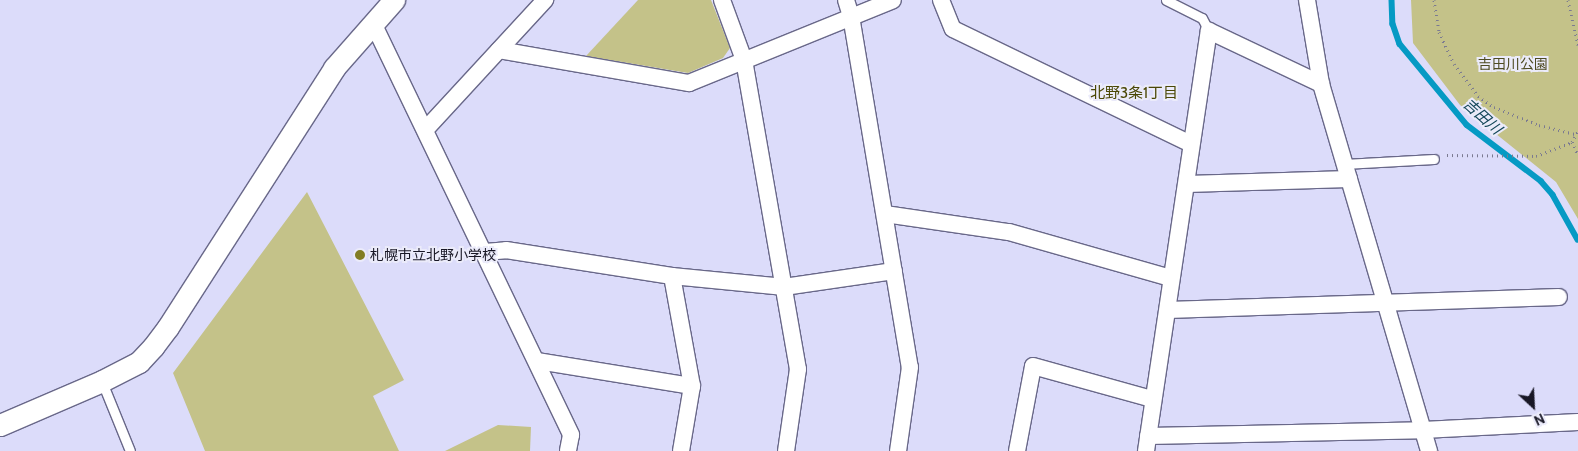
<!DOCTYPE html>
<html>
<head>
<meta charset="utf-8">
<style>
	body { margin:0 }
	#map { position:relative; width:1578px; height:451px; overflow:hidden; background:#dcdcfa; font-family:Cabin,"Noto Sans JP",sans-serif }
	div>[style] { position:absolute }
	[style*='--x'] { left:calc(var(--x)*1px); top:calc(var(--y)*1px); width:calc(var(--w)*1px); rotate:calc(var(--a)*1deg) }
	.green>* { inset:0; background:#c4c289 }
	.stream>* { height:5.5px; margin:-2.75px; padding:0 2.75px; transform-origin:2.75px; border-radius:2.75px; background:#059ac4 }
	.path>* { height:3px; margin-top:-1.5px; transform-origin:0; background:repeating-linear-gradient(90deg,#7b7a90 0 1px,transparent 0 5px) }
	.roads { filter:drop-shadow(1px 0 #696889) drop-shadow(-1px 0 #696889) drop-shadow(0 1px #696889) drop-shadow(0 -1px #696889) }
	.service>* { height:9px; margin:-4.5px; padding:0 4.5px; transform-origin:4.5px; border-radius:4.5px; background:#fff }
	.minor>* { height:16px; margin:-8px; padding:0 8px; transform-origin:8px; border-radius:8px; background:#fff }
	.tertiary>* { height:21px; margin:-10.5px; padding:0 10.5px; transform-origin:10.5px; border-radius:10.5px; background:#fff }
	.dots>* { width:14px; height:14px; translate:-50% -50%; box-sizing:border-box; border:2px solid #ebebfa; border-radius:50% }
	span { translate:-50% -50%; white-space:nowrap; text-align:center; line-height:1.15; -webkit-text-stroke:4px #ebebfa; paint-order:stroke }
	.park-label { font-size:14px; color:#4e4b22 }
	.poi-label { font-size:14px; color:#181725 }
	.left { translate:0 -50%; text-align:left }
	.neighbourhood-label { font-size:15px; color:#4a4705 }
	.water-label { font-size:15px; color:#134658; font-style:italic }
	.north { position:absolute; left:1508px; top:381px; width:50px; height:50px; -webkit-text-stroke:4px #ebebfa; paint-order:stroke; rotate:155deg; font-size:14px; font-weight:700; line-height:20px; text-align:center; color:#181725 }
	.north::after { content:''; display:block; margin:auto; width:18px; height:22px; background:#181725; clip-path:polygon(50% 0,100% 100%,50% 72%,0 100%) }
</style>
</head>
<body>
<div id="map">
	<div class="green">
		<i style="clip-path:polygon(638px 0,711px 0,730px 48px,723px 58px,688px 73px,586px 56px)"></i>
		<i style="clip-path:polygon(1411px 0,1578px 0,1578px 219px,1556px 182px,1460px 105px,1413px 43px)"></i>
		<i style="clip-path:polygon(307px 192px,404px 380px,373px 396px,399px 451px,205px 451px,173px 373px)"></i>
		<i style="clip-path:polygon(498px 425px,531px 427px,530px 451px,445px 451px)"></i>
	</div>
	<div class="stream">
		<i style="--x:1392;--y:0;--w:24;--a:88"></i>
		<i style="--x:1393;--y:24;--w:21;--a:71"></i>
		<i style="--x:1400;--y:44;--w:105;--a:50.4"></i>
		<i style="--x:1467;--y:125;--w:93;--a:37.1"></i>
		<i style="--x:1541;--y:181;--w:18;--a:49"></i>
		<i style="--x:1553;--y:195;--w:51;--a:60.9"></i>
	</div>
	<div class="path">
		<i style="--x:1434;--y:0;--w:32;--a:81"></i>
		<i style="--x:1439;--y:32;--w:35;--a:65"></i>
		<i style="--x:1454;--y:64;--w:40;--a:53"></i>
		<i style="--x:1478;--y:96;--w:19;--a:35"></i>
		<i style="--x:1494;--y:107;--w:48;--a:21.8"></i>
		<i style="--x:1539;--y:125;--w:37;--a:14"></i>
		<i style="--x:1568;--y:0;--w:46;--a:77.5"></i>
		<i style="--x:1572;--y:142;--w:13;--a:-61"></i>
		<i style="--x:1447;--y:155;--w:89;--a:0.6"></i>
		<i style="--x:1536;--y:156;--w:39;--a:-21"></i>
		<i style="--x:1572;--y:142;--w:14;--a:65"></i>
	</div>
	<div class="roads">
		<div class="service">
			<i style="--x:1166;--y:0;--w:40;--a:26.6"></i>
			<i style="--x:1202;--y:18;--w:15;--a:62"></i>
			<i style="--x:1344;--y:164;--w:90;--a:-3.2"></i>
			<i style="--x:102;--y:382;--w:74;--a:67.9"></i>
		</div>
		<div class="minor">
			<i style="--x:722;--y:0;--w:64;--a:69.9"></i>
			<i style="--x:744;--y:60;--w:314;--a:80.1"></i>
			<i style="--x:798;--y:369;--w:83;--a:98.3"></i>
			<i style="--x:846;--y:0;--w:17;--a:73"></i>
			<i style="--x:851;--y:16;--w:356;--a:80.5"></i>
			<i style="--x:910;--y:367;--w:85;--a:98.1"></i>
			<i style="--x:941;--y:0;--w:31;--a:68"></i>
			<i style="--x:953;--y:29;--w:264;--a:25.8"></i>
			<i style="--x:1307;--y:0;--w:85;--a:80.5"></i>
			<i style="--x:1321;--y:84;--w:383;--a:73.6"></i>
			<i style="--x:373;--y:23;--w:457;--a:64.3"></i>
			<i style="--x:571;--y:435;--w:16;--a:101"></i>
			<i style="--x:499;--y:50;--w:193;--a:9.9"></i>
			<i style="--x:689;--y:83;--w:220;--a:-22.1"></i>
			<i style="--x:426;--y:129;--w:176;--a:-47.3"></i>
			<i style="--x:1187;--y:184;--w:162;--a:-1.8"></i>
			<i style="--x:885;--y:214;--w:125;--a:8.3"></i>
			<i style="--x:1009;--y:232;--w:168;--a:15.9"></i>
			<i style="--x:485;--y:252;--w:21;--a:-5"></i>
			<i style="--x:506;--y:250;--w:168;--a:8.9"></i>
			<i style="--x:672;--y:276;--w:113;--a:5.6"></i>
			<i style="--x:784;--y:287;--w:111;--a:-8.3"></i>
			<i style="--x:672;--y:276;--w:112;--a:79.7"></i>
			<i style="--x:692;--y:386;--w:66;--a:99.6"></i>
			<i style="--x:1168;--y:310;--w:391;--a:-1.9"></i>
			<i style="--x:537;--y:361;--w:157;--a:9.2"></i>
			<i style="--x:1148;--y:436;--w:275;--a:-1.2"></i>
			<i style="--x:1423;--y:430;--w:155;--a:-3"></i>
			<i style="--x:1017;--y:451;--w:86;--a:-79.3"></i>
			<i style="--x:1033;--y:366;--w:123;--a:15.5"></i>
			<i style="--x:1146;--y:451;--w:425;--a:-81.5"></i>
			<i style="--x:1209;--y:31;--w:124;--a:25.3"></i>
		</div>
		<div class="tertiary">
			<i style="--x:0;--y:425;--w:111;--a:-23.3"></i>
			<i style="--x:102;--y:381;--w:42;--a:-27.2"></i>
			<i style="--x:139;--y:362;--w:21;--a:-47"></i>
			<i style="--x:153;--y:347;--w:25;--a:-53"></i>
			<i style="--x:168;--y:327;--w:308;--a:-57.3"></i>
			<i style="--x:334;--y:68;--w:91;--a:-48.6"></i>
		</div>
	</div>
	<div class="dots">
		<i style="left:360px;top:255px;background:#827d24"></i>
	</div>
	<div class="park-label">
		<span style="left:1513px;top:64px">吉田川公園</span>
	</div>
	<div class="poi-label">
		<span class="left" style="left:370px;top:255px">札幌市立北野小学校</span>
	</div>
	<div class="neighbourhood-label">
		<span style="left:1134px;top:94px">北野3条1丁目</span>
	</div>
	<div class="water-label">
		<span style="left:1482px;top:117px;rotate:42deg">吉田川</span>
	</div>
	<div class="north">N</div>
</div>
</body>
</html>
